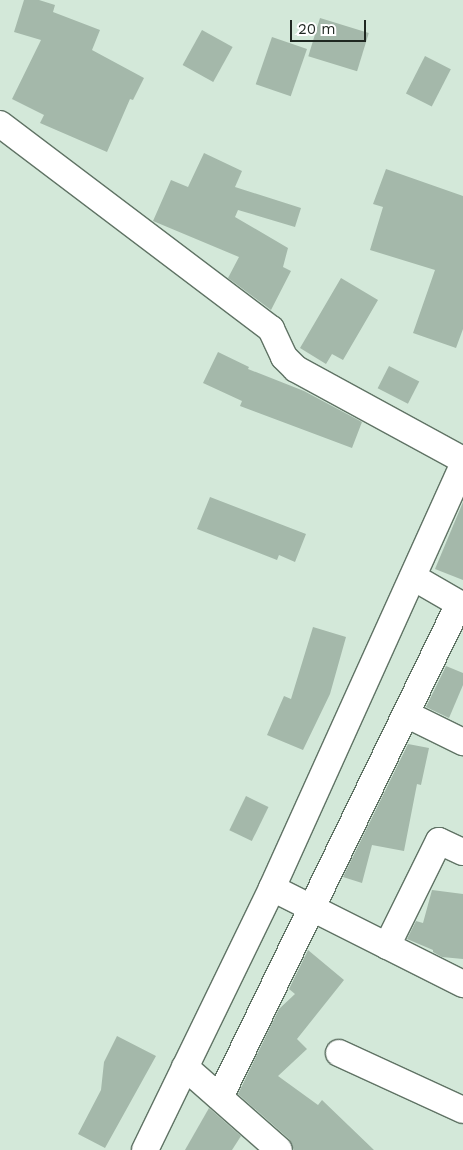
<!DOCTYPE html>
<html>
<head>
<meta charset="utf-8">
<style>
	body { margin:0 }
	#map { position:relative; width:463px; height:1150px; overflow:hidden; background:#d3e8d9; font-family:"Work Sans",sans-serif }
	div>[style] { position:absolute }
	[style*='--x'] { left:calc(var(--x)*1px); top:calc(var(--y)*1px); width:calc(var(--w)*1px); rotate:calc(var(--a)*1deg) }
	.building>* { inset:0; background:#a4b8aa; transform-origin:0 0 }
	.roads { filter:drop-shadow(1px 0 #607365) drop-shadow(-1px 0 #607365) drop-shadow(0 1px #607365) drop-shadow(0 -1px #607365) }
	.street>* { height:26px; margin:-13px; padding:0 13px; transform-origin:13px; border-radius:13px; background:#fff }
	span { translate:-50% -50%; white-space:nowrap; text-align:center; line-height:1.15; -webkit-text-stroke:4.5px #fff; paint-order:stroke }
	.scale { position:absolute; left:290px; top:20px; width:76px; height:22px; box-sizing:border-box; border:2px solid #1f2721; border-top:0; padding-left:6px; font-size:15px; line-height:18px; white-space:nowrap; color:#1f2721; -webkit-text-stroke:4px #fff; paint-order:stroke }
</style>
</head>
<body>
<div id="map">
	<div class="building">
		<i style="clip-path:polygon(24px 0,39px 0,55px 5px,53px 12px,100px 30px,92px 50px,144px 78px,133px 100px,130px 99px,107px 152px,40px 123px,44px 115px,12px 99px,41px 40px,14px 32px)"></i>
		<i style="left:320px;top:18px;width:51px;height:40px;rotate:17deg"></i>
		<i style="left:202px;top:30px;width:35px;height:40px;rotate:29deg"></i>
		<i style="left:272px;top:37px;width:37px;height:50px;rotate:19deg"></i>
		<i style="left:425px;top:56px;width:29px;height:42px;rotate:27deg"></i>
		<i style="clip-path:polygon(204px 153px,242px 171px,235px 187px,301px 208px,295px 227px,238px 210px,235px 217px,288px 248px,283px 267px,291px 271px,271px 310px,228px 278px,239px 257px,153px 221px,171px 180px,188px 187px)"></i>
		<i style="clip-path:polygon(386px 169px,463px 196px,463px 329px,456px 348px,413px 333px,435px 270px,370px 250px,383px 207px,373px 204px)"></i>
		<i style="clip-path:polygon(341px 278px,378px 300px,343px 360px,332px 354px,326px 364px,300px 348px)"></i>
		<i style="clip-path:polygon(218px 352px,249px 367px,248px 369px,304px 391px,362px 422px,352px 448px,240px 406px,242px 401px,203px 383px)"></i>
		<i style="left:389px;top:366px;width:34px;height:25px;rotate:27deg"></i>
		<i style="clip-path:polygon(210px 497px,306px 534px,295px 562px,279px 555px,277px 560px,197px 529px)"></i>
		<i style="clip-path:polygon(463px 502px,463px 580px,435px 569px)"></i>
		<i style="clip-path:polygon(313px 627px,346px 637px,330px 694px,303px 750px,267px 735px,284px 696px,291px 699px)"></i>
		<i style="clip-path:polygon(446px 666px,463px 673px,463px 685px,449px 718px,426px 707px)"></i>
		<i style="clip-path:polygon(408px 744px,429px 748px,421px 785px,417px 784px,404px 851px,372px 845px,362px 883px,343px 877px)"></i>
		<i style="left:246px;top:796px;width:25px;height:38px;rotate:26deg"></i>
		<i style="clip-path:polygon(432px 890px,463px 894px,463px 959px,442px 957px,433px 952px,433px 950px,407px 939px,416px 921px,423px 923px)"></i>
		<i style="clip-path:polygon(308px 950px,344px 980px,297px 1039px,307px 1049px,278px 1076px,318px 1105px,322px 1100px,374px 1150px,294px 1150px,289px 1139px,238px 1094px,279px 1009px,295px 994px,289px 989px)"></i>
		<i style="clip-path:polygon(117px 1036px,156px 1056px,105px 1148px,78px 1134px,101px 1090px,104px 1062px)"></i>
		<i style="clip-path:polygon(209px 1108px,241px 1136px,232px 1150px,185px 1150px)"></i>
	</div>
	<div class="roads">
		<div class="street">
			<i style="--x:0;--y:124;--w:340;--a:37.1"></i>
			<i style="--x:271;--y:329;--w:31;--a:65"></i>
			<i style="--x:284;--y:357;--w:17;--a:45"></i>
			<i style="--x:296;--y:369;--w:190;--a:28.6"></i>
			<i style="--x:413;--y:577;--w:58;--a:30.1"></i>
			<i style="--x:406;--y:714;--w:64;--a:26.2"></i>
			<i style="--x:272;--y:888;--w:214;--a:26.7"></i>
			<i style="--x:387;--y:946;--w:117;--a:-63.7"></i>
			<i style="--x:439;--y:841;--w:26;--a:25"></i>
			<i style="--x:339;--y:1053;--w:136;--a:24.7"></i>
			<i style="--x:185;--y:1067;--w:125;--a:41.4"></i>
			<i style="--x:220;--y:1097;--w:548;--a:-64.14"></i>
			<i style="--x:145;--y:1150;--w:291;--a:-64.1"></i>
			<i style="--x:272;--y:888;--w:464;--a:-65.7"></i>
		</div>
	</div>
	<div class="scale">20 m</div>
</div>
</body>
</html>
